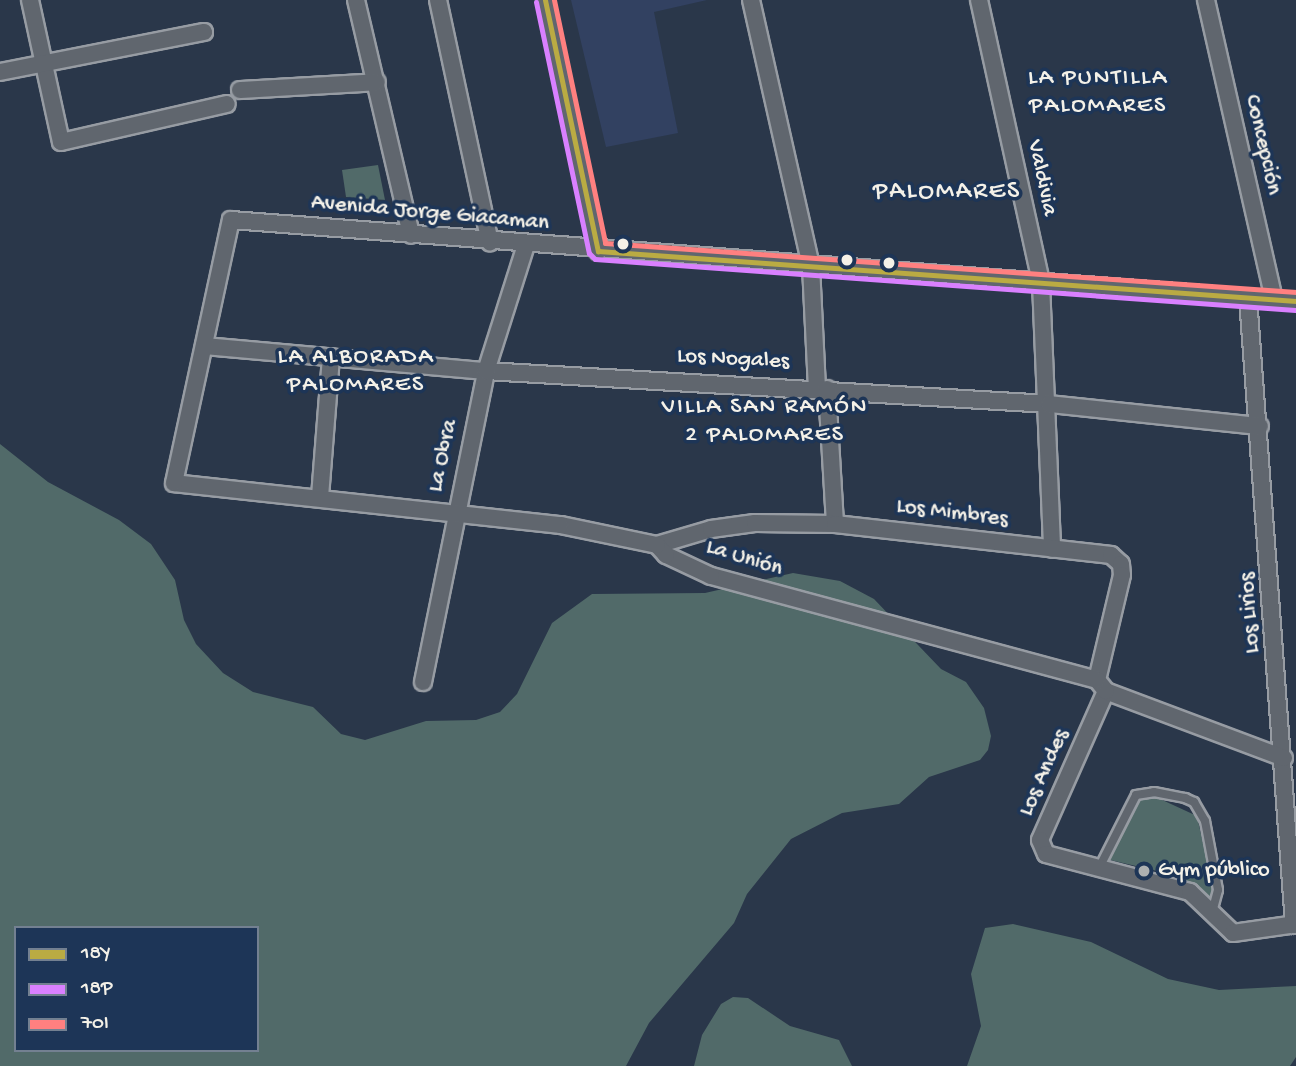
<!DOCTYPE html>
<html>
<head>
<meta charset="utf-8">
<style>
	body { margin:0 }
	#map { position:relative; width:1296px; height:1066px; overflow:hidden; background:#2a374a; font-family:"Gochi Hand",sans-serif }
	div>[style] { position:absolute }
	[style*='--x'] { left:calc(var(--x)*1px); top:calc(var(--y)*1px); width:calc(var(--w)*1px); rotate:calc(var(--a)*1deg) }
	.built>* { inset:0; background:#324161 }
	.green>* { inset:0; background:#516a69 }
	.roads { filter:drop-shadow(2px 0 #979ca3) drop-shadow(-2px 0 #979ca3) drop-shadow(0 2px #979ca3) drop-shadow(0 -2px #979ca3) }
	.lane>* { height:8px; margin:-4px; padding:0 4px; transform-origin:4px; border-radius:4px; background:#60666e }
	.street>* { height:16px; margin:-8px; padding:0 8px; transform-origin:8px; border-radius:8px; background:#60666e }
	.bus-1>* { height:5px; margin:-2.5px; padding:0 2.5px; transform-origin:2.5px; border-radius:2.5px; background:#baab43 }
	.bus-2>* { height:5px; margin:-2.5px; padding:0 2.5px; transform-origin:2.5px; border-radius:2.5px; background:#d980ff }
	.bus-3>* { height:5px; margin:-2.5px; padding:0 2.5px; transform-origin:2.5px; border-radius:2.5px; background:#ff8080 }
	.dots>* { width:19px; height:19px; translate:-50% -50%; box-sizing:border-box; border:4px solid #1d3557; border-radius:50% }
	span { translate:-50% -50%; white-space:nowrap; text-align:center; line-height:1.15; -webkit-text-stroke:7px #1d3557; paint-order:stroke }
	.street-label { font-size:23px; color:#f4f1e8 }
	.poi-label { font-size:23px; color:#f4f1e8 }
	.left { translate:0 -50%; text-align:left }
	.neighbourhood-label { font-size:24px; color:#f4f1e8; letter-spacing:2px }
	.quarter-label { font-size:26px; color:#f4f1e8; letter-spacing:2px }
	.legend { position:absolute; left:14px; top:926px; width:245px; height:126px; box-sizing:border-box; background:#1d3557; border:2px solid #738091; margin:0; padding:9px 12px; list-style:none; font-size:21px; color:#f4f1e8 }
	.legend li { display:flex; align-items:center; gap:14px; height:35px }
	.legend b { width:35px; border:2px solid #738091 }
</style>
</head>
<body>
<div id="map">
	<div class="built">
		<i style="clip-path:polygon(571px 0,707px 0,654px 12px,678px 133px,606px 147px)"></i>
	</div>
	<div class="green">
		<i style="clip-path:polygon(378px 165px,385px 200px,346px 197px,342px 170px)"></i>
		<i style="clip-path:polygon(evenodd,0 444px,48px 482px,119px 520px,151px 544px,175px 580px,184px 620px,196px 644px,223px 673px,253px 692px,313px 707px,341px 734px,365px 740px,426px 721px,476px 720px,500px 712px,517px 694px,552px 623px,592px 594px,705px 593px,793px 573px,840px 581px,874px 599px,941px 669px,966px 682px,984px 708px,991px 736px,988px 750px,980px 760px,929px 777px,899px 804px,842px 813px,791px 839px,747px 894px,734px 923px,649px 1023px,626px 1066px,0 1066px,0 444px,16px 928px,257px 928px,257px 1050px,16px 1050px,16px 928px)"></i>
		<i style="clip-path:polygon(1135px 798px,1158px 798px,1197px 816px,1210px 875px,1212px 894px,1207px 899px,1170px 874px,1106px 859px)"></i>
		<i style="clip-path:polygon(1013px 924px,1091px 942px,1168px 979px,1219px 990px,1296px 986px,1296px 1057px,1290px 1066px,967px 1066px,981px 1026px,971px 974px,985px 928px)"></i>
		<i style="clip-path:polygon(733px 997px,748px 998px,790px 1026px,839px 1040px,852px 1066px,694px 1066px,702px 1035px,721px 1004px)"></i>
	</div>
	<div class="roads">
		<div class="lane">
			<i style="--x:1098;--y:870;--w:84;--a:-63.1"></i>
			<i style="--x:1136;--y:795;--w:18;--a:-9"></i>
			<i style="--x:1154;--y:792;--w:32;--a:11"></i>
			<i style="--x:1185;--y:798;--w:10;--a:24"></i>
			<i style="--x:1194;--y:802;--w:22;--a:60"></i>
			<i style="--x:1205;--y:821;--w:70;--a:79.3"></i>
			<i style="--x:1218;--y:890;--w:23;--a:105"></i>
		</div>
		<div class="street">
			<i style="--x:30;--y:0;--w:145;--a:77.7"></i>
			<i style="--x:61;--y:142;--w:170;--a:-12.9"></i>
			<i style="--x:356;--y:0;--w:241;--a:76.8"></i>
			<i style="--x:438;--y:0;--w:248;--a:77.9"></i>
			<i style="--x:545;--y:0;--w:257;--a:78.1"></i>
			<i style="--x:751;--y:0;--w:273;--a:77.3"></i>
			<i style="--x:811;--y:266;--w:121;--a:87.2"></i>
			<i style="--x:979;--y:0;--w:290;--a:77.6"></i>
			<i style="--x:1041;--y:283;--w:266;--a:87.6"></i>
			<i style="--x:1206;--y:0;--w:307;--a:77.2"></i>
			<i style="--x:0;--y:72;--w:208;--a:-11.1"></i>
			<i style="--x:240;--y:90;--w:137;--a:-3.3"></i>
			<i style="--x:1248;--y:298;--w:629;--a:85.8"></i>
			<i style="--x:204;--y:346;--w:283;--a:5.1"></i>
			<i style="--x:486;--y:371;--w:564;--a:3.35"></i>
			<i style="--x:1049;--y:404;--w:212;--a:6"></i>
			<i style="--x:827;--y:389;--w:135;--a:86.6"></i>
			<i style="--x:320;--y:497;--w:140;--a:-85.5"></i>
			<i style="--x:657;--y:545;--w:56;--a:-16.5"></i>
			<i style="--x:711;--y:529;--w:44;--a:-7.8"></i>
			<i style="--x:755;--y:523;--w:80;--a:0.7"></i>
			<i style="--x:835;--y:524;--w:278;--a:6.4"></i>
			<i style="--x:1111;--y:555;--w:13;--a:42"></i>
			<i style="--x:1121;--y:564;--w:11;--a:85"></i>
			<i style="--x:1122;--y:575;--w:108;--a:103.4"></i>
			<i style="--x:423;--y:682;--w:317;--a:-78.5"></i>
			<i style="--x:486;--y:371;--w:132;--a:-72.4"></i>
			<i style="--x:1106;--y:691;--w:163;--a:113.9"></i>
			<i style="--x:1040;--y:840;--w:15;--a:67"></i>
			<i style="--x:1046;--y:854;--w:149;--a:14.8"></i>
			<i style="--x:1190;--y:892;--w:59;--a:43.6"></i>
			<i style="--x:1233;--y:933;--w:64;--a:-8.1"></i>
			<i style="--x:1284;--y:758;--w:190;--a:-159.4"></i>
			<i style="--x:1106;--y:691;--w:14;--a:-129"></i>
			<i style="--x:1097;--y:680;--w:400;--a:-164.9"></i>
			<i style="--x:711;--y:576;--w:50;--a:-155"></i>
			<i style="--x:666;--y:555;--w:13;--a:-132"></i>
			<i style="--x:657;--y:545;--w:99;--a:-168.3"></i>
			<i style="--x:560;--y:525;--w:388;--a:-173.8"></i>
			<i style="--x:174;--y:483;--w:269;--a:-77.8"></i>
			<i style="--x:231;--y:220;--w:1068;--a:4.35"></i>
		</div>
	</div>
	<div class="bus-1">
		<i style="--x:545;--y:0;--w:257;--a:78.1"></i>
		<i style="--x:598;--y:251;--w:700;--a:4.1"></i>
	</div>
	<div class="bus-2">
		<i style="--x:536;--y:2;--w:257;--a:78.1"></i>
		<i style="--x:589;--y:253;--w:8;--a:45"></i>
		<i style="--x:595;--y:259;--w:702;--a:4.17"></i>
	</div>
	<div class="bus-3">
		<i style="--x:554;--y:0;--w:248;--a:78.1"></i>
		<i style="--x:605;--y:243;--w:693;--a:4.06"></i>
	</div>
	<div class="dots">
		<i style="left:623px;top:244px;background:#f4f1e8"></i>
		<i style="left:847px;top:260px;background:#f4f1e8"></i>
		<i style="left:889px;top:263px;background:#f4f1e8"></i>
		<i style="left:1144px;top:871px;background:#adb0b1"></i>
	</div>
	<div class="street-label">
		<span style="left:1262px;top:145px;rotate:77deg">Concepción</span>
		<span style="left:1041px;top:178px;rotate:78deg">Valdivia</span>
		<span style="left:430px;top:214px;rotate:5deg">Avenida Jorge Giacaman</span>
		<span style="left:733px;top:360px;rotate:3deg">Los Nogales</span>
		<span style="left:444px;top:456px;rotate:-78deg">La Obra</span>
		<span style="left:952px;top:514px;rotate:7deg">Los Mimbres</span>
		<span style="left:744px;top:559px;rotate:17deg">La Unión</span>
		<span style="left:1251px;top:613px;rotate:-94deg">Los Lirios</span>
		<span style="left:1045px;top:773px;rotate:-66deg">Los Andes</span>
	</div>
	<div class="poi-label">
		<span class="left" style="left:1158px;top:871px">Gym público</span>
	</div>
	<div class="neighbourhood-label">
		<span style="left:1098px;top:93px">LA PUNTILLA<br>PALOMARES</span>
		<span style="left:356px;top:372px">LA ALBORADA<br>PALOMARES</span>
		<span style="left:765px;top:422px">VILLA SAN RAMÓN<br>2 PALOMARES</span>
	</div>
	<div class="quarter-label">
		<span style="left:947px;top:193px">PALOMARES</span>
	</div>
	<ul class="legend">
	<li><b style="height:9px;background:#baab43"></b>18Y</li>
	<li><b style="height:9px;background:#d980ff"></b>18P</li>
	<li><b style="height:9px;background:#ff8080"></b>70I</li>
	</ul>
</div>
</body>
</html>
